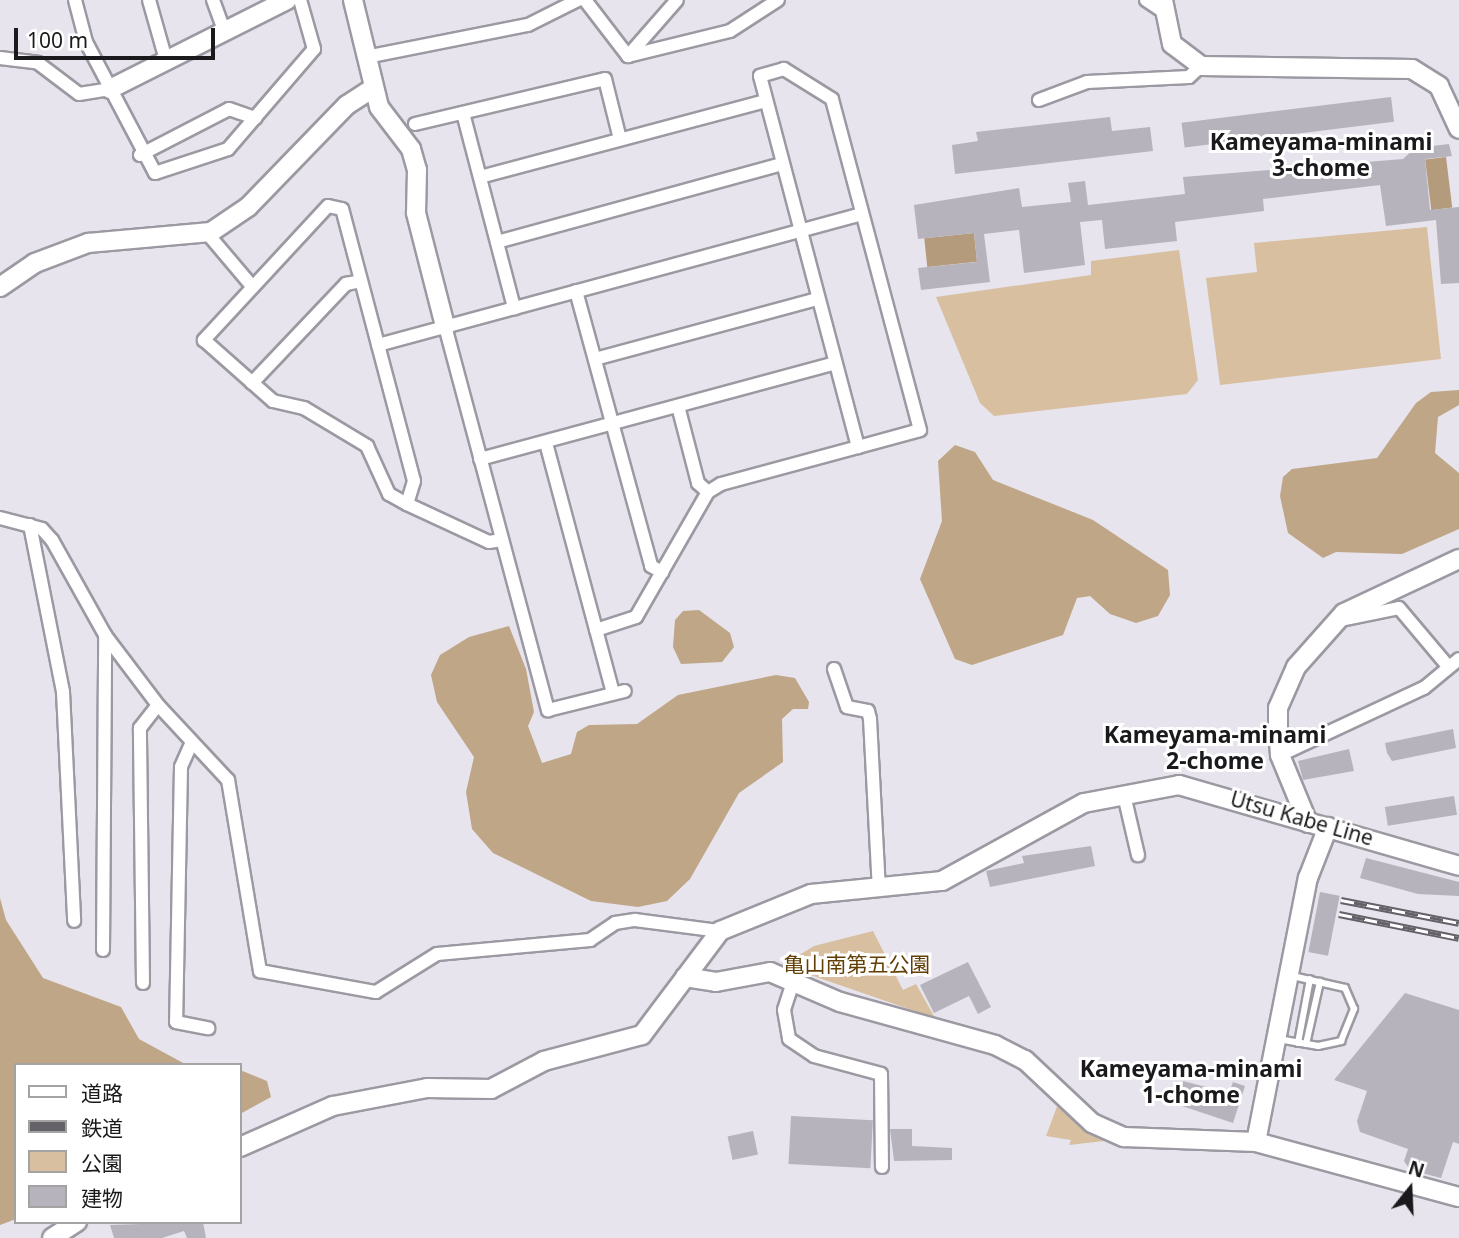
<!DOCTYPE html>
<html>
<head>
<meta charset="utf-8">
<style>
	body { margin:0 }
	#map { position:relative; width:1459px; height:1238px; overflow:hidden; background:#e7e4ed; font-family:"Noto Sans","Noto Sans JP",sans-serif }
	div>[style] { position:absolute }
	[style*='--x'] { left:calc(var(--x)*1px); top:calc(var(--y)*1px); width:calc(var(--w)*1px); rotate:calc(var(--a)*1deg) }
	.green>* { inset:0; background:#d8bf9f }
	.forest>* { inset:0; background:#bfa686 }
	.water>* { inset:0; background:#b49b7c; transform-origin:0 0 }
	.building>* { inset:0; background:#b6b3bc; transform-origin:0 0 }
	.roads { filter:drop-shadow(2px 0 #9c99a2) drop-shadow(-2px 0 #9c99a2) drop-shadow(0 2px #9c99a2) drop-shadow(0 -2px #9c99a2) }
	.lane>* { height:6px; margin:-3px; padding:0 3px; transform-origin:3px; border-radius:3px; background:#fff }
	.street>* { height:12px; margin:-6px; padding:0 6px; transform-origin:6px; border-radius:6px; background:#fff }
	.secondary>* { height:18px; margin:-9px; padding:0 9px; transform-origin:9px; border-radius:9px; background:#fff }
	.rail>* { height:7px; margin-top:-3.5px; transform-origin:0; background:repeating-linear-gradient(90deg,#fff 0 13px,#646268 0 26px); box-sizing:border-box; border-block:2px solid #646268 }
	span { translate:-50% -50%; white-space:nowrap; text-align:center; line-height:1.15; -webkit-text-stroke:6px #fff; paint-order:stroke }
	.street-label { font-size:21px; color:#1a191c }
	.park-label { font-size:21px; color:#624005 }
	.neighbourhood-label { font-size:23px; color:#1a191c; font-weight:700 }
	.legend { position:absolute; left:14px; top:1063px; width:228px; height:161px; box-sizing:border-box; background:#fff; border:2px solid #a3a3a4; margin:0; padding:9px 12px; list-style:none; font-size:21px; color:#1a191c }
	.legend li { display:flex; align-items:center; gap:14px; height:35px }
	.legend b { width:35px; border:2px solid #a3a3a4 }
	.north { position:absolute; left:1375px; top:1154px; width:70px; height:70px; -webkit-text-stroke:5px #fff; paint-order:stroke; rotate:18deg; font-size:19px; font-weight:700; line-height:28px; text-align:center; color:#1a191c }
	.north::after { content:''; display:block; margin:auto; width:24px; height:32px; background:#1a191c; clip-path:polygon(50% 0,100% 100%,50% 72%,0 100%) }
	.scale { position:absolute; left:14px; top:28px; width:201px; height:32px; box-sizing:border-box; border:4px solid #1a191c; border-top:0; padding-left:9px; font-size:21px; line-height:24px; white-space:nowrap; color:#1a191c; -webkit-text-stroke:5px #fff; paint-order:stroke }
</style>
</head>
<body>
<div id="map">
	<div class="green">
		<i style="clip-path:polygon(1427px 227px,1441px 359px,1220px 385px,1206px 278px,1257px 272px,1254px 243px)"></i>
		<i style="clip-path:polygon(1179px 250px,1198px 380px,1187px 394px,994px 416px,980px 403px,936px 297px,1091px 275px,1091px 261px)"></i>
		<i style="clip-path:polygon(873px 931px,903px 990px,916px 984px,935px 1018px,793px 969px,791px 960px,814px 946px)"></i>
		<i style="clip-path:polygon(1058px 1104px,1091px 1131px,1113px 1140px,1069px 1145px,1071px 1140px,1046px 1136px)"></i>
	</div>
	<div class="forest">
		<i style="clip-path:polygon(1459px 390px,1459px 405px,1438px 417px,1435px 453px,1459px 473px,1459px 529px,1402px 554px,1336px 552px,1323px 558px,1288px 533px,1280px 496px,1283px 477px,1292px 469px,1377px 458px,1416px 403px,1431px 392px)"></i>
		<i style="clip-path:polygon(955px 445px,975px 452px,993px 480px,1093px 520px,1168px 570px,1170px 595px,1158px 616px,1136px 623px,1110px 614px,1090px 596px,1077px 598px,1063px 635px,972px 665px,955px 659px,920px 579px,942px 521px,938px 461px)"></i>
		<i style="clip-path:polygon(699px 610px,730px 633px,734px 647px,722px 662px,681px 664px,673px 647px,675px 620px,683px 611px)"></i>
		<i style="clip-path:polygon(509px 626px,526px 669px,534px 712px,528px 726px,542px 763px,571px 754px,577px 732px,589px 725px,637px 724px,678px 695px,776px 675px,795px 678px,809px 702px,808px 709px,793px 709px,782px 719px,783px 762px,739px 793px,690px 879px,667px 901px,638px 907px,591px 901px,493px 853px,472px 829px,466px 792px,474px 757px,437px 702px,431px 675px,440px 655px,469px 637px)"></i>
		<i style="clip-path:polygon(0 898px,6px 920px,43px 978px,121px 1007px,139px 1039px,185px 1064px,209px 1065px,16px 1065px,16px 1219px,0 1225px)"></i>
		<i style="clip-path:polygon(240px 1070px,267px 1081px,271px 1097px,240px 1114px)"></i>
	</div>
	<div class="water">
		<i style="left:1446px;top:157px;width:51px;height:21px;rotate:83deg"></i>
		<i style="left:974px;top:233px;width:29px;height:50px;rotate:84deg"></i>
	</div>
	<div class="building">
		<i style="left:1391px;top:97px;width:25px;height:211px;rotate:83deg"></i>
		<i style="clip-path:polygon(1110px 117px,1112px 131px,1150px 127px,1153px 151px,955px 174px,952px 145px,978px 141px,976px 132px)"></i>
		<i style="clip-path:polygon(1449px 144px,1452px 156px,1425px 159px,1430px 210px,1459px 207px,1459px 283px,1441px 284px,1436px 220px,1386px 226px,1380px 185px,1263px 199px,1264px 211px,1175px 222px,1177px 241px,1105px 249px,1102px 220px,1080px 222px,1085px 265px,1024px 273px,1019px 230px,984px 234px,990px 282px,921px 290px,918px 268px,977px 262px,974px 233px,918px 239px,914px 205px,1019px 188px,1022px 207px,1071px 202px,1068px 183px,1085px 181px,1088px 205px,1185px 194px,1183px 177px,1403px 159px,1415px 148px)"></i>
		<i style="clip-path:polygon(1453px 729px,1456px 748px,1392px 761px,1387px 753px,1385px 743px)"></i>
		<i style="clip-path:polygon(1349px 749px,1354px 771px,1303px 780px,1298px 761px)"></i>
		<i style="left:1454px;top:796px;width:19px;height:70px;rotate:81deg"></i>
		<i style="clip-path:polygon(1091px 846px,1095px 866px,990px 887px,986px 871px,1024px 863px,1022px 856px)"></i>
		<i style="clip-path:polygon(1366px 858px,1459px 882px,1459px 896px,1418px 894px,1360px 878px)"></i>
		<i style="left:1320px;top:892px;width:20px;height:61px;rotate:11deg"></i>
		<i style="clip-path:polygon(968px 962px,991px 1007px,978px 1014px,969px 996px,934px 1013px,920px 985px)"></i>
		<i style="clip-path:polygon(1405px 993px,1459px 1010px,1459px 1144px,1453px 1142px,1441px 1178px,1410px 1170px,1404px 1161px,1408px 1149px,1360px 1132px,1357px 1121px,1367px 1091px,1334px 1080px)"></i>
		<i style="clip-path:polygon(1183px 1081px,1229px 1093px,1233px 1082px,1245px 1086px,1233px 1123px,1176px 1104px)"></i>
		<i style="left:791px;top:1116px;width:82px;height:48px;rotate:3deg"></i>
		<i style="clip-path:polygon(890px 1129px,912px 1129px,912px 1146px,952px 1148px,952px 1160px,894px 1161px)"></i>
		<i style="left:753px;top:1131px;width:24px;height:26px;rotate:78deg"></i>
		<i style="clip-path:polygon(203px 1222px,206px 1238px,187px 1238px,184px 1231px,162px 1238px,114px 1238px,110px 1225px)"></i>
	</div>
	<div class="roads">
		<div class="lane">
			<i style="--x:1278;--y:1039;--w:41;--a:9.9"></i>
			<i style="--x:1318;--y:1046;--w:24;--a:-12"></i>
			<i style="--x:1341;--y:1041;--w:35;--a:-68"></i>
			<i style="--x:1354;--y:1009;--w:23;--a:-113"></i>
			<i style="--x:1345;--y:988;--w:54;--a:-167.2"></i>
			<i style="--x:1298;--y:1043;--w:65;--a:-79.4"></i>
			<i style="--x:1306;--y:1044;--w:64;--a:-77.3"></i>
		</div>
		<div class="street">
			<i style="--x:75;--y:0;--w:43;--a:75.3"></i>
			<i style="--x:86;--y:42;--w:148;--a:62.2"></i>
			<i style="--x:155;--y:173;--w:77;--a:-18.2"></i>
			<i style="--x:228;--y:149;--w:132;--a:-49.3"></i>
			<i style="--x:314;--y:49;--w:51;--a:-105.9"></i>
			<i style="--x:149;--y:0;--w:62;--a:74.2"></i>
			<i style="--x:213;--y:0;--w:32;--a:70"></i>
			<i style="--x:585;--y:0;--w:71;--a:52.5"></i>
			<i style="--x:628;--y:56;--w:105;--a:-13.8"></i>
			<i style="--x:730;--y:31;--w:57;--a:-32.9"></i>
			<i style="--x:1146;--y:0;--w:18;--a:34"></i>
			<i style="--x:628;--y:56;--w:74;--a:-48.8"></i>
			<i style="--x:366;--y:57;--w:165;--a:-11.2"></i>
			<i style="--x:528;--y:25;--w:56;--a:-26.6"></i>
			<i style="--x:0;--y:58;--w:38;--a:7"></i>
			<i style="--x:38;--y:63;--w:51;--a:37.1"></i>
			<i style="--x:79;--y:94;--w:31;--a:-9"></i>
			<i style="--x:1039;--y:100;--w:51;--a:-20.6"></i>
			<i style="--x:1087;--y:82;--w:102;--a:-2.8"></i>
			<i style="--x:1189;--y:77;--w:16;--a:-43"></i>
			<i style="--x:463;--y:113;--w:202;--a:75.3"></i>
			<i style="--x:415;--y:124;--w:195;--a:-13.3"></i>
			<i style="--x:605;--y:79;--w:62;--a:76"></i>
			<i style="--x:140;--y:155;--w:100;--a:-27.3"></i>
			<i style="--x:229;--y:109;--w:28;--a:19"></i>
			<i style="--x:480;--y:177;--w:295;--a:-14.9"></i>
			<i style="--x:207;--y:233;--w:68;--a:49.8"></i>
			<i style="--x:497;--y:242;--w:295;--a:-15.3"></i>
			<i style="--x:576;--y:291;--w:285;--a:74.7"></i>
			<i style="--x:651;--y:566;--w:13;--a:29"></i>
			<i style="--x:445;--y:326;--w:398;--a:75"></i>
			<i style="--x:548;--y:710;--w:79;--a:-13.9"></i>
			<i style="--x:378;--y:345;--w:501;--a:-15.14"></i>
			<i style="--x:595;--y:359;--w:231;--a:-15.1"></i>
			<i style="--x:252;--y:383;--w:137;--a:-46.5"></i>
			<i style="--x:346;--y:284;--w:15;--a:-11"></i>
			<i style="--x:678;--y:406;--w:80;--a:75.4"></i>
			<i style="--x:698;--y:483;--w:13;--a:42"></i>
			<i style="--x:546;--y:443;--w:259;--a:75"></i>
			<i style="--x:480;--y:459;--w:368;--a:-15.1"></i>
			<i style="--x:407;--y:504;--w:24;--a:-73"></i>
			<i style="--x:414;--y:481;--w:281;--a:-104.8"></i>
			<i style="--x:342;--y:209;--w:14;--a:-168"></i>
			<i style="--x:328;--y:206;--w:183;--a:132.8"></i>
			<i style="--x:204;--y:340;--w:92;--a:41.5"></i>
			<i style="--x:273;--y:401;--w:32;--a:13"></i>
			<i style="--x:304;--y:408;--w:74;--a:31.1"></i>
			<i style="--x:367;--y:446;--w:53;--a:65.4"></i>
			<i style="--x:389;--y:494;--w:21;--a:29"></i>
			<i style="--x:407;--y:504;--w:90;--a:24.9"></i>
			<i style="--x:489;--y:542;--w:13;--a:-9"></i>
			<i style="--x:0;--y:518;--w:43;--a:14.7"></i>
			<i style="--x:42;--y:529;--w:15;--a:48"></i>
			<i style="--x:52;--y:540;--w:109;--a:60.8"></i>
			<i style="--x:105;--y:635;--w:88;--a:52.9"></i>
			<i style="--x:158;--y:705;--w:103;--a:47"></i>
			<i style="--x:228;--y:780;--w:194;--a:80.5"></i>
			<i style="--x:260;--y:971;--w:118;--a:10.3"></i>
			<i style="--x:376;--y:992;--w:72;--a:-31.9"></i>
			<i style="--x:437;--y:954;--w:154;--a:-5.2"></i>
			<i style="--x:590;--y:940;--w:30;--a:-34"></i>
			<i style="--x:615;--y:923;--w:20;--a:-9"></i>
			<i style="--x:635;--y:920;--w:86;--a:7.4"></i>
			<i style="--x:30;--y:525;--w:170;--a:78.8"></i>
			<i style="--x:63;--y:692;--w:229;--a:87.2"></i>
			<i style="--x:1335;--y:621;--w:65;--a:-11.5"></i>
			<i style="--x:1399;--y:608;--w:75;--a:49.9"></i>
			<i style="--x:596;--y:630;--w:42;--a:-18"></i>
			<i style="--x:636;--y:617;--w:144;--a:-60.1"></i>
			<i style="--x:708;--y:492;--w:15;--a:-32"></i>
			<i style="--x:721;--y:484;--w:142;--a:-15.1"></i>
			<i style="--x:858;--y:447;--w:64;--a:-15.3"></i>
			<i style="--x:920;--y:430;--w:342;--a:-104.9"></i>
			<i style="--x:832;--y:99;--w:57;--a:-148"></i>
			<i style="--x:784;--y:69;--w:25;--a:164"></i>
			<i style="--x:760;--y:76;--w:384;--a:75.2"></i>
			<i style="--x:834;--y:669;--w:40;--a:71.1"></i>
			<i style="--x:847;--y:707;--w:21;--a:11"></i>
			<i style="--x:868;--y:711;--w:8;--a:76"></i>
			<i style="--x:870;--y:719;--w:169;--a:87"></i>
			<i style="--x:192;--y:742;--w:27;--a:114"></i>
			<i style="--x:181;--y:767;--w:255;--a:91.1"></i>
			<i style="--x:176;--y:1022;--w:33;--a:11"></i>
			<i style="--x:1280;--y:755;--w:159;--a:-25"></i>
			<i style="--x:1424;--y:688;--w:45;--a:-39.6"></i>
			<i style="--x:1124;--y:795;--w:62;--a:76.9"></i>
			<i style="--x:103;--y:950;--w:315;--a:-89.6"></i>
			<i style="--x:793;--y:982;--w:29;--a:108"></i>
			<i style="--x:784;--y:1010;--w:29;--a:80"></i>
			<i style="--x:789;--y:1039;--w:30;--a:34"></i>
			<i style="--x:814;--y:1056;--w:69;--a:15"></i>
			<i style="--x:881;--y:1074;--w:93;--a:89.4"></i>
			<i style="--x:143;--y:983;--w:255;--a:-90.7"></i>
			<i style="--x:140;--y:728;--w:29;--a:-52"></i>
		</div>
		<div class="secondary">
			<i style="--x:353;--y:0;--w:110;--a:76.3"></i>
			<i style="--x:379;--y:107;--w:53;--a:52.7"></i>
			<i style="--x:411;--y:149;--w:22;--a:74"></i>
			<i style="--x:417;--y:170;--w:43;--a:91.3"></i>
			<i style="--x:416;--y:213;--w:117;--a:75.6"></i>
			<i style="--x:1163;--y:0;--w:45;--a:78.4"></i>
			<i style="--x:1172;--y:44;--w:36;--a:37"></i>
			<i style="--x:1201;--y:66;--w:211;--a:0.8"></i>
			<i style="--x:1412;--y:69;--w:32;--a:32"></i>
			<i style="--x:1439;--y:86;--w:47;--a:65.1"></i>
			<i style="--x:110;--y:89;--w:198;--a:-26.7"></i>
			<i style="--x:0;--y:287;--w:42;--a:-34.4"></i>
			<i style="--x:35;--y:263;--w:57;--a:-20.7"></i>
			<i style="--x:88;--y:243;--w:123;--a:-5.1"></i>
			<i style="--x:211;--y:232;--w:45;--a:-34"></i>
			<i style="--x:248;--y:207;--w:142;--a:-45.9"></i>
			<i style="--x:347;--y:105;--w:31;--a:-33"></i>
			<i style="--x:1308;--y:823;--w:74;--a:-112.4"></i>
			<i style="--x:1280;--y:755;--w:28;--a:-94"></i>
			<i style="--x:1278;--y:727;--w:19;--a:-90"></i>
			<i style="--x:1278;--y:708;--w:45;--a:-66.3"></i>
			<i style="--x:1296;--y:667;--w:72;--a:-48.4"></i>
			<i style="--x:1344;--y:613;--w:127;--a:-25.2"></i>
			<i style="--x:685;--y:977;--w:31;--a:9"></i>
			<i style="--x:716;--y:982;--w:55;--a:-10.5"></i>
			<i style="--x:770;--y:972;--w:76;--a:23.2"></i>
			<i style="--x:840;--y:1002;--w:161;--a:15.5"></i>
			<i style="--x:995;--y:1045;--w:34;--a:27"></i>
			<i style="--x:1025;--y:1060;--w:92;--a:43.2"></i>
			<i style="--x:1092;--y:1123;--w:35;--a:24"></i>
			<i style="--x:1124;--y:1137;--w:132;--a:2.2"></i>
			<i style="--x:1256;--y:1142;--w:210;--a:15.2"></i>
			<i style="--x:1256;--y:1142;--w:269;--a:-78.9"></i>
			<i style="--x:1308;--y:878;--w:55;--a:-68.6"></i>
			<i style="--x:240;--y:1147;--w:102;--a:-23.8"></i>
			<i style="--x:333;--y:1106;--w:96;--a:-10.8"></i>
			<i style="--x:427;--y:1088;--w:64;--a:0.9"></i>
			<i style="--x:491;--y:1089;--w:60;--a:-27.8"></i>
			<i style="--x:544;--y:1061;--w:101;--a:-14.9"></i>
			<i style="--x:642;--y:1035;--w:130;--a:-53.1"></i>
			<i style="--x:720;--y:931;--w:98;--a:-22.1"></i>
			<i style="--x:811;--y:894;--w:132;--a:-5.7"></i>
			<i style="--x:942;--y:881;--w:162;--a:-28.8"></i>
			<i style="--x:1084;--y:803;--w:97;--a:-10.7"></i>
			<i style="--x:1179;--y:785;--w:291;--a:16.1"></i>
			<i style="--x:52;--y:1238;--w:30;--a:-33"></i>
		</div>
	</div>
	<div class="rail">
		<i style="--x:1341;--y:900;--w:120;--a:11"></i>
		<i style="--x:1339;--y:914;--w:122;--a:11.3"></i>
	</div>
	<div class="street-label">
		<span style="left:1302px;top:818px;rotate:16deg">Utsu Kabe Line</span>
	</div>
	<div class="park-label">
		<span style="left:857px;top:964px">亀山南第五公園</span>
	</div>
	<div class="neighbourhood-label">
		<span style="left:1321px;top:154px">Kameyama-minami<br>3-chome</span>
		<span style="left:1215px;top:747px">Kameyama-minami<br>2-chome</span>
		<span style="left:1191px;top:1081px">Kameyama-minami<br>1-chome</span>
	</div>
	<ul class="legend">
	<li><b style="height:9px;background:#fff"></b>道路</li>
	<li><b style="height:9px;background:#646268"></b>鉄道</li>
	<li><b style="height:19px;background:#d8bf9f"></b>公園</li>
	<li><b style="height:19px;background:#b6b3bc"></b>建物</li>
	</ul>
	<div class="north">N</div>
	<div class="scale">100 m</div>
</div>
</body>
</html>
